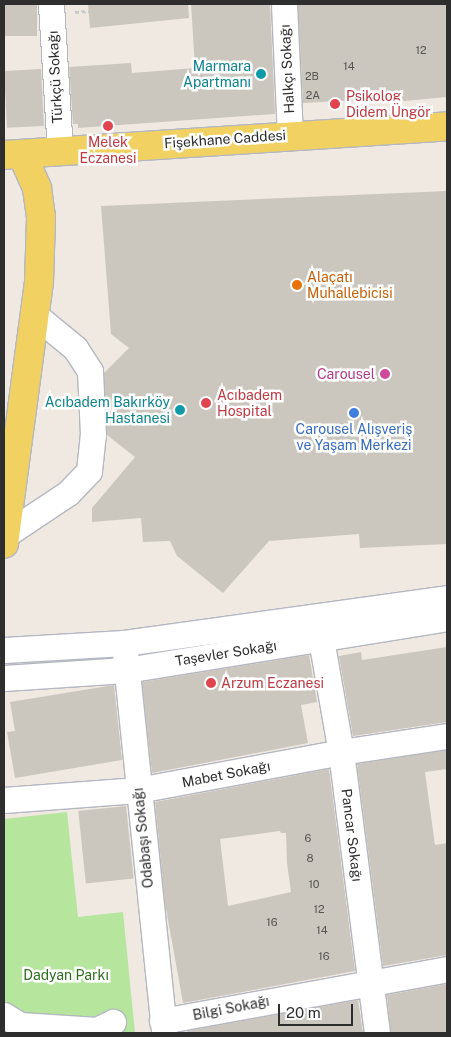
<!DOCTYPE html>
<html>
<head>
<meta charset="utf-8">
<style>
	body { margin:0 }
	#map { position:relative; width:451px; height:1037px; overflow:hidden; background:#efe9e1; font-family:"Public Sans",sans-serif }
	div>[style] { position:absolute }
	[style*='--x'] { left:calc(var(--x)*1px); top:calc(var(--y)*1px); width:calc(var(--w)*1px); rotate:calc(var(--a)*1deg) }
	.green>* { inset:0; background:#b6e59e }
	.building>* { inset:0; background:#cbc7bf; transform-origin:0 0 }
	.path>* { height:3px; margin-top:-1.5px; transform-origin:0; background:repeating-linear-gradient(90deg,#c9c9c9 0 4px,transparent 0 6.5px) }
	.roads { filter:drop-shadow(1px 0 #b4b7c1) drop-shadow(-1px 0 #b4b7c1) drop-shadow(0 1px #b4b7c1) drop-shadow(0 -1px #b4b7c1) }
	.minor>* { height:25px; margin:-12.5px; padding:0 12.5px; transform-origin:12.5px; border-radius:12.5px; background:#fff }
	.major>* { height:28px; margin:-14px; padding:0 14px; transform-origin:14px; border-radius:14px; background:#f2d163 }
	.dots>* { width:14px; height:14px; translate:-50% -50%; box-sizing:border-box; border:2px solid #fff; border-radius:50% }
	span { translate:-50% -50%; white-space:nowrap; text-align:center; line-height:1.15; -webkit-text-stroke:5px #fff; paint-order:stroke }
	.number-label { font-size:11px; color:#555452 }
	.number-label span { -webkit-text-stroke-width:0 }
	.culture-label { font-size:14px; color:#0d838f }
	.right { translate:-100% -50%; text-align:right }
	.street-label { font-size:14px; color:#2e2e2e }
	.health-label { font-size:14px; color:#be3a42 }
	.left { translate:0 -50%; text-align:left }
	.food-label { font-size:14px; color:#c56008 }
	.hotel-label { font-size:14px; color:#b23c85 }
	.shop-label { font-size:14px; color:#366cbe }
	.park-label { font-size:14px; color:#2c6e1b }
	.frame { position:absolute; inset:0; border:5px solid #2e2e2e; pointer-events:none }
	.scale { position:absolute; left:278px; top:1004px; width:75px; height:22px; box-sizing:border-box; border:2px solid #2e2e2e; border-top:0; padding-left:6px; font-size:15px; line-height:18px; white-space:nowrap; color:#2e2e2e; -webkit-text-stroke:4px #fff; paint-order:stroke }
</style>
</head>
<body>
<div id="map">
	<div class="green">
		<i style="clip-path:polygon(67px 812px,78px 917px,123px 912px,135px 1033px,4px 1033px,4px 819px)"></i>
	</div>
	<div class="building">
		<i style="left:4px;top:4px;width:33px;height:32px"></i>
		<i style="clip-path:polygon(88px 4px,188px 4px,189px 18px,90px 28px)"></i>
		<i style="clip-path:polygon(191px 4px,270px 4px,275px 114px,78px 128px,78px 124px,73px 124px,69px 67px,131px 63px,132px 73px,195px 68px)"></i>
		<i style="clip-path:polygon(298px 4px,447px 4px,447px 97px,404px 101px,395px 98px,303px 103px)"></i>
		<i style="left:41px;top:69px;width:57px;height:37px;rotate:87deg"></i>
		<i style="clip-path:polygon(447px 191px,447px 544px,360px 548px,359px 534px,269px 541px,223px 593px,177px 556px,170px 541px,143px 542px,141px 518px,92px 522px,92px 508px,135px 457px,107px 435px,104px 373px,129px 348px,111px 334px,101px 206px)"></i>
		<i style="clip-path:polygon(447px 647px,447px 722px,353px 736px,339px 656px,361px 652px,362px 660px)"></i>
		<i style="clip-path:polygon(309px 655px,317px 702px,301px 705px,308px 743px,152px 773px,142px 682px)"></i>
		<i style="clip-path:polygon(114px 685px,122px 760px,15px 778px,7px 732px,15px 731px,10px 702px)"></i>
		<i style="clip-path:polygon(447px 750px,447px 769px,425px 772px,435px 845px,447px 843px,447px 955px,383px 966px,357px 764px)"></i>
		<i style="clip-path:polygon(evenodd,329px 769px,355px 971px,183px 1003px,165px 903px,155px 802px,329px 769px,280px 831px,281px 833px,286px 833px,287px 863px,291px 892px,228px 906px,220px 839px,280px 831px)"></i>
		<i style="left:126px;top:806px;width:73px;height:48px;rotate:84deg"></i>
		<i style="clip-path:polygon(447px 984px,447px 1033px,391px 1033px,387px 995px)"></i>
		<i style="clip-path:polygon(358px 1000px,363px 1033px,188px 1033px,187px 1031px)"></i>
	</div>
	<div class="path">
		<i style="--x:75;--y:12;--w:14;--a:-4"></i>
	</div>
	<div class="roads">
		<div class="minor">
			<i style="--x:51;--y:4;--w:146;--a:86.5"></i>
			<i style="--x:284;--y:4;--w:130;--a:87.4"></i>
			<i style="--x:5;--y:535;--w:76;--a:-33.7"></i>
			<i style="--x:68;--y:493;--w:30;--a:-46"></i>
			<i style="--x:89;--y:471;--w:36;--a:-84"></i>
			<i style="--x:93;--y:435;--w:64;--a:-92.7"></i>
			<i style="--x:90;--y:371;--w:27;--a:-123"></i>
			<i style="--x:75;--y:348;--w:50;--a:-140.6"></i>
			<i style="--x:318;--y:622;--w:132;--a:80"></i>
			<i style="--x:341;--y:752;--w:283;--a:82.7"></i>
			<i style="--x:4;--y:650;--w:120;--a:-3.3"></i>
			<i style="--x:124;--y:643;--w:326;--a:-7.9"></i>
			<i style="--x:125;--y:653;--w:382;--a:84.1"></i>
			<i style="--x:4;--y:678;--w:122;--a:-3.8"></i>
			<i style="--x:126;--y:670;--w:325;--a:-9.2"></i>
			<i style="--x:4;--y:800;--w:134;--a:-4.3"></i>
			<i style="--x:138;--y:790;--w:207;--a:-10.6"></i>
			<i style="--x:341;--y:752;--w:107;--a:-8.6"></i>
			<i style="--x:4;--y:1015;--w:19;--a:32"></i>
			<i style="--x:20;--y:1025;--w:77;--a:3.7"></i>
			<i style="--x:97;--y:1030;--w:18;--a:-27"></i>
			<i style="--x:162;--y:1021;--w:290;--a:-10.3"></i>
		</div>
		<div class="major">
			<i style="--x:4;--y:155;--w:444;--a:-3.7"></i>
			<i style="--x:4;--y:544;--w:264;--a:-82.4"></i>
			<i style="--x:39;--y:282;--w:65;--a:-88.2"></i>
			<i style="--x:41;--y:217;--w:29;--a:-98"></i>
			<i style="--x:37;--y:188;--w:37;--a:-114"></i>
		</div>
	</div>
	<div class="dots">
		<i style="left:261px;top:74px;background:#0f9aa8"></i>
		<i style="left:335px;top:104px;background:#e0444e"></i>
		<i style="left:108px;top:126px;background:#e0444e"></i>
		<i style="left:297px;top:285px;background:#e8710a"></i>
		<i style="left:385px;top:374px;background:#d1479c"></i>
		<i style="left:206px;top:403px;background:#e0444e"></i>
		<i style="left:180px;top:410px;background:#0f9aa8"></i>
		<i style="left:354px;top:413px;background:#3f7fe0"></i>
		<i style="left:211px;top:683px;background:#e0444e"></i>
	</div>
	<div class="number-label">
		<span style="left:421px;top:50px">12</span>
		<span style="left:349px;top:66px">14</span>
		<span style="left:312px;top:76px">2B</span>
		<span style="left:313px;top:95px">2A</span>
		<span style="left:308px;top:838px">6</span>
		<span style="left:310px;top:858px">8</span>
		<span style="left:314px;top:884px">10</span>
		<span style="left:319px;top:909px">12</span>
		<span style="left:272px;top:922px">16</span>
		<span style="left:322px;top:930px">14</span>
		<span style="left:324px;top:956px">16</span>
	</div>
	<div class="culture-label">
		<span class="right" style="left:251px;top:74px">Marmara<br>Apartmanı</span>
		<span class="right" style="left:170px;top:410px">Acıbadem Bakırköy<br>Hastanesi</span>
	</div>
	<div class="street-label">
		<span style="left:287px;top:69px;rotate:-93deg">Halkçı Sokağı</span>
		<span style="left:55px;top:77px;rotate:-93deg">Türkçü Sokağı</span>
		<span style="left:225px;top:139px;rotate:-4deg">Fişekhane Caddesi</span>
		<span style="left:226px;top:653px;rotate:-9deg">Taşevler Sokağı</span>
		<span style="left:226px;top:774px;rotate:-11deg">Mabet Sokağı</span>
		<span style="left:352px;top:835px;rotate:83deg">Pancar Sokağı</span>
		<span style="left:143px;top:838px;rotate:-96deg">Odabaşı Sokağı</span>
		<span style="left:231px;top:1008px;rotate:-11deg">Bilgi Sokağı</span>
	</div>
	<div class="health-label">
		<span class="left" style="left:346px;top:104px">Psikolog<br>Didem Üngör</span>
		<span style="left:108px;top:150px">Melek<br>Eczanesi</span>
		<span class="left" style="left:217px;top:403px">Acıbadem<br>Hospital</span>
		<span class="left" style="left:221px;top:683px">Arzum Eczanesi</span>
	</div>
	<div class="food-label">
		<span class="left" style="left:307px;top:285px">Alaçatı<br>Muhallebicisi</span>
	</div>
	<div class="hotel-label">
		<span class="right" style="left:375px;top:374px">Carousel</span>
	</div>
	<div class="shop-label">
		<span style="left:354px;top:437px">Carousel Alışveriş<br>ve Yaşam Merkezi</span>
	</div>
	<div class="park-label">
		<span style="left:66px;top:975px">Dadyan Parkı</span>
	</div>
	<div class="frame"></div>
	<div class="scale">20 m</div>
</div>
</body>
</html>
